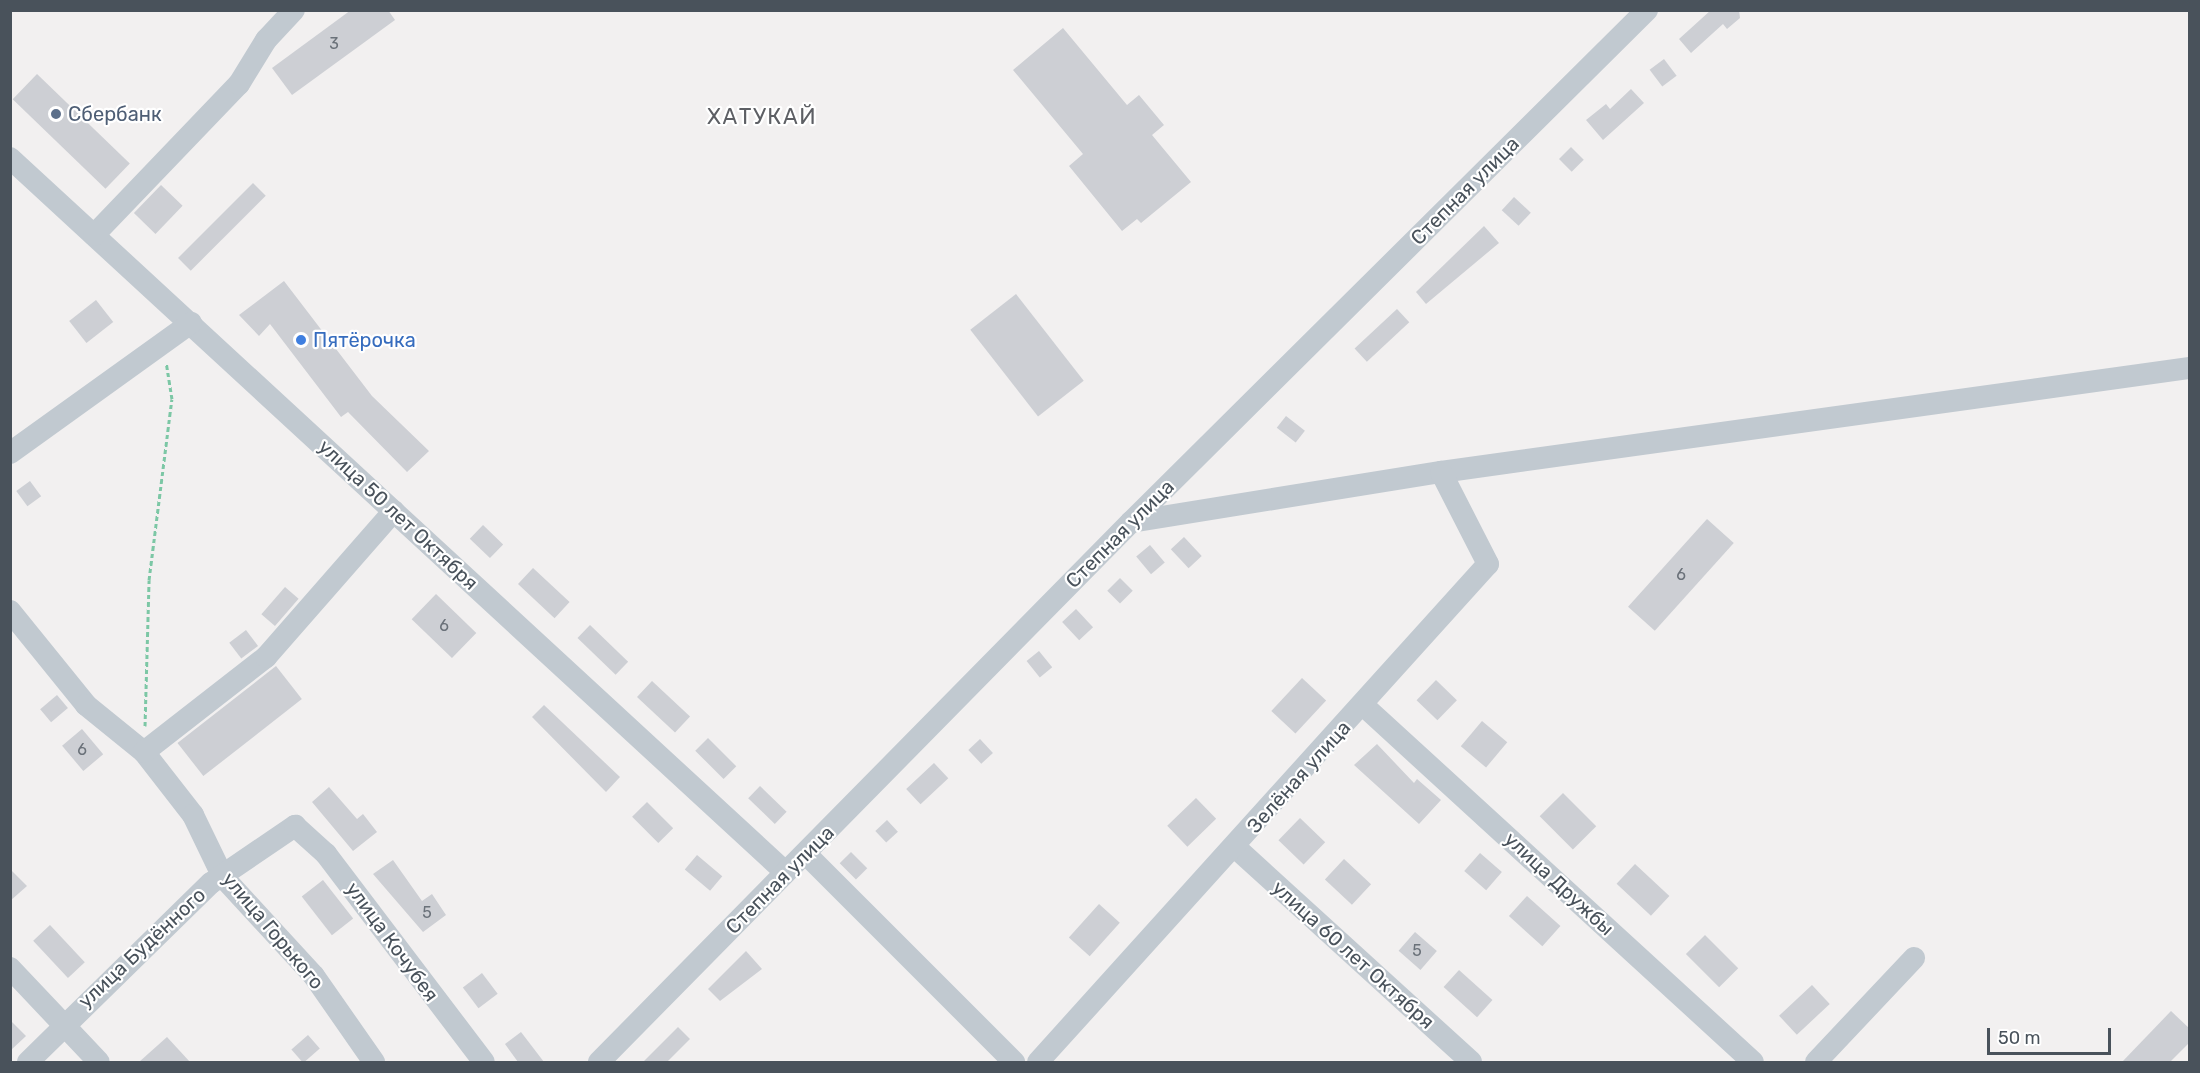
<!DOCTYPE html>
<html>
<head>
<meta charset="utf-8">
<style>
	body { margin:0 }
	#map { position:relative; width:2200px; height:1073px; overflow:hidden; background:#f2f0f0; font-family:Rubik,sans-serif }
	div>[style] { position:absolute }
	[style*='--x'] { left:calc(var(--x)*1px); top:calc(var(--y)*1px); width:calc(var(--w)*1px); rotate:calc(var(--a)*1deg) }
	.building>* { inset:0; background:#cdcfd4; transform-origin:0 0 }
	.path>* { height:3px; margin-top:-1.5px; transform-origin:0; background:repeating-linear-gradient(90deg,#7cc7a5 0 4.5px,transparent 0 7.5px) }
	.minor>* { height:22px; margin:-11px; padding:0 11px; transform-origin:11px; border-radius:11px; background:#c1c9d0 }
	.dots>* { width:16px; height:16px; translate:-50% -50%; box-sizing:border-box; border:3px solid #fff; border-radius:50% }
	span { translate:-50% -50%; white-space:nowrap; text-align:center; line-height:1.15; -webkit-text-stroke:4.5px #fff; paint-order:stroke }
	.number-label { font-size:16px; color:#6a7179 }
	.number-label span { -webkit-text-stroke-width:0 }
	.service-label { font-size:20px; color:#4e5e75 }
	.left { translate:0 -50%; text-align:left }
	.street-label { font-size:20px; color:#49525b }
	.shop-label { font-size:20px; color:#366cbe }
	.quarter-label { font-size:22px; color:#5d5f64; letter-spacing:1.5px }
	.frame { position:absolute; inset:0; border:12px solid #49525b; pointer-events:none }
	.scale { position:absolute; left:1987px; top:1028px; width:124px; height:27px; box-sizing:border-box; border:3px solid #49525b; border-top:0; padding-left:8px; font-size:18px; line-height:21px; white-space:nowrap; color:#49525b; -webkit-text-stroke:4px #fff; paint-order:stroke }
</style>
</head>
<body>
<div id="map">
	<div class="building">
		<i style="clip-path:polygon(351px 10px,388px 10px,395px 20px,292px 95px,272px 68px)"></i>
		<i style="clip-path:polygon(1711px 10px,1739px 10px,1740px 18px,1727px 29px,1723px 24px,1691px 53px,1679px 39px)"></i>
		<i style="clip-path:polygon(1063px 28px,1127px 105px,1139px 95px,1164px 125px,1152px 135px,1191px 182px,1141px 223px,1137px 219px,1122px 231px,1069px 166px,1083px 154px,1013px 70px)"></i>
		<i style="left:1664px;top:59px;width:21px;height:18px;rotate:53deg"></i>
		<i style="left:37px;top:74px;width:129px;height:35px;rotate:44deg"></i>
		<i style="clip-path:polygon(1631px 89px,1644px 103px,1603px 140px,1586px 120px,1606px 104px,1610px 109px)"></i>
		<i style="left:1571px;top:147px;width:18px;height:17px;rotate:45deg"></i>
		<i style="left:253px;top:183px;width:18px;height:106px;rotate:45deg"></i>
		<i style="left:161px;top:185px;width:30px;height:39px;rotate:44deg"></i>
		<i style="left:1514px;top:197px;width:23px;height:18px;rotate:43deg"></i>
		<i style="clip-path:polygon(1484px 226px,1499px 243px,1426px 304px,1416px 292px)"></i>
		<i style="clip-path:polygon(284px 281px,372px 396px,429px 451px,407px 472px,348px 412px,341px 417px,270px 324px,259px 336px,239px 315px)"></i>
		<i style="left:1016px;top:294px;width:110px;height:58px;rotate:52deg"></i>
		<i style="left:96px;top:300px;width:28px;height:34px;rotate:52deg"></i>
		<i style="left:1397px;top:309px;width:18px;height:58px;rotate:47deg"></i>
		<i style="left:1286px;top:416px;width:24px;height:15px;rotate:38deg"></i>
		<i style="left:30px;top:481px;width:19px;height:17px;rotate:54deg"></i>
		<i style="left:1707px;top:519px;width:36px;height:118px;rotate:42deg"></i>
		<i style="left:483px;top:525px;width:28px;height:19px;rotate:44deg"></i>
		<i style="left:1184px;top:537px;width:26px;height:18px;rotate:47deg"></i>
		<i style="left:1150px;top:545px;width:23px;height:18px;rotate:50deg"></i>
		<i style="left:533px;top:568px;width:50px;height:22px;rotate:43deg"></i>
		<i style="left:1120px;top:578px;width:18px;height:18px;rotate:45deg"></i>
		<i style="left:285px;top:587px;width:18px;height:36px;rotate:41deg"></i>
		<i style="left:436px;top:594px;width:56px;height:35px;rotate:44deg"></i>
		<i style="left:1076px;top:609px;width:25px;height:19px;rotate:47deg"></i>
		<i style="left:590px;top:625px;width:53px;height:18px;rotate:44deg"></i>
		<i style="left:246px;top:630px;width:20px;height:21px;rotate:53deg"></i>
		<i style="left:1039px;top:651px;width:21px;height:16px;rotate:51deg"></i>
		<i style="left:276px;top:666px;width:42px;height:125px;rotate:52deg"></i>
		<i style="left:1302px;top:678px;width:33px;height:45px;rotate:43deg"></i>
		<i style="left:1436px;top:680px;width:29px;height:28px;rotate:44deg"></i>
		<i style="left:652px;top:681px;width:52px;height:22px;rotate:43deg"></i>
		<i style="left:57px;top:695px;width:17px;height:22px;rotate:50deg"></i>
		<i style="clip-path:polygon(544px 705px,620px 777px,606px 792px,532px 717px)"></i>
		<i style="left:1482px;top:721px;width:33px;height:33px;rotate:40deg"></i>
		<i style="left:82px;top:729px;width:33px;height:26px;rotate:50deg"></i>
		<i style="left:708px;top:738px;width:40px;height:18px;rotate:45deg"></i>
		<i style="left:980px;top:739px;width:19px;height:16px;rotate:47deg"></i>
		<i style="clip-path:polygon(1377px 744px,1414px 783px,1417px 779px,1441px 800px,1419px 824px,1354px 765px)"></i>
		<i style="left:934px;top:763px;width:21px;height:38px;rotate:47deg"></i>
		<i style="left:760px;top:786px;width:37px;height:17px;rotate:44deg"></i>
		<i style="clip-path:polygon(329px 787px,357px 819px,363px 814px,377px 832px,353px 851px,312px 802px)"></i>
		<i style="left:1563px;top:793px;width:47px;height:33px;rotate:45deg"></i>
		<i style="left:1196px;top:798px;width:29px;height:40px;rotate:46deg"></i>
		<i style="left:647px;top:802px;width:37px;height:21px;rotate:45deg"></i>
		<i style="left:1300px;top:818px;width:35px;height:31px;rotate:44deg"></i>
		<i style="left:887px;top:820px;width:16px;height:16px;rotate:47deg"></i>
		<i style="left:851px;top:852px;width:23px;height:16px;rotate:45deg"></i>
		<i style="left:1480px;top:853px;width:29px;height:24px;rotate:41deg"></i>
		<i style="left:697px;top:855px;width:33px;height:19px;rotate:40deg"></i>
		<i style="left:1344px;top:859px;width:37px;height:28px;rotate:43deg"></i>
		<i style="clip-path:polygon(393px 860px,422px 901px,432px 894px,446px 915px,423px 932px,373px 874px)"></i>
		<i style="left:1635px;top:864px;width:47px;height:27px;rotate:43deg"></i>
		<i style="clip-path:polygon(10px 869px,27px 886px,10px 901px)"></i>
		<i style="left:323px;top:880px;width:49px;height:27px;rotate:52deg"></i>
		<i style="left:1527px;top:896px;width:45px;height:27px;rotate:42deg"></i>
		<i style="left:1099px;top:904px;width:28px;height:45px;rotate:42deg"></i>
		<i style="left:50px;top:925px;width:51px;height:23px;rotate:47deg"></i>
		<i style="left:1415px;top:932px;width:29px;height:25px;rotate:41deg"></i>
		<i style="left:1705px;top:935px;width:47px;height:27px;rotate:45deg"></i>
		<i style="clip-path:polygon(746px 951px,762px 969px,720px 1001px,708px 989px)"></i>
		<i style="left:1459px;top:970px;width:45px;height:23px;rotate:42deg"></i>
		<i style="left:482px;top:973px;width:26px;height:24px;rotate:53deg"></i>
		<i style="left:1812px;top:985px;width:26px;height:45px;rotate:47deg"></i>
		<i style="clip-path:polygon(2171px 1011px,2190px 1029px,2190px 1042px,2170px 1062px,2122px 1062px)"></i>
		<i style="clip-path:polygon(10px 1020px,26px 1036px,10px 1051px)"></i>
		<i style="clip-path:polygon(678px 1027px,690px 1039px,667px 1062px,643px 1062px)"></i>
		<i style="clip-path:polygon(521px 1032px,544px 1062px,518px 1062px,505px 1044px)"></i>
		<i style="left:308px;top:1035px;width:18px;height:22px;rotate:49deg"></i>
		<i style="clip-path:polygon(167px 1037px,190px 1062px,139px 1062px)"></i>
	</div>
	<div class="path">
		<i style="--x:145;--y:726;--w:146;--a:-88.4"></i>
		<i style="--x:149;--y:580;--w:182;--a:-82.8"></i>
		<i style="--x:172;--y:399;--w:36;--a:-99"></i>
	</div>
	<div class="minor">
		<i style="--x:10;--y:158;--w:1054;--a:42.65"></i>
		<i style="--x:94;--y:235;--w:209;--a:-46.2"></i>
		<i style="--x:239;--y:84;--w:52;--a:-58.5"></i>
		<i style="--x:266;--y:40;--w:41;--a:-47"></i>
		<i style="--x:10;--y:453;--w:223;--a:-35.7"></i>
		<i style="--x:1131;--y:522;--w:314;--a:-9.2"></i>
		<i style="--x:1441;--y:472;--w:756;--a:-7.91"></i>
		<i style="--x:10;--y:611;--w:121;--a:51"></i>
		<i style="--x:86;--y:705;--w:75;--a:39"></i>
		<i style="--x:144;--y:752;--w:80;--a:52.1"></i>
		<i style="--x:193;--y:815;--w:69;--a:64.2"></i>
		<i style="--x:223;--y:877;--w:134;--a:47.4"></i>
		<i style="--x:314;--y:976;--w:105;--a:55.1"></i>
		<i style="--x:1364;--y:706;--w:527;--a:42.46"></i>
		<i style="--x:144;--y:752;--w:155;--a:-37.9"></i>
		<i style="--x:266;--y:657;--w:194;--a:-48.8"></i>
		<i style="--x:1235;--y:847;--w:319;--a:42.3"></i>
		<i style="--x:807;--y:855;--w:293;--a:45"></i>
		<i style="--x:10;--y:968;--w:129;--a:46.6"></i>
		<i style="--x:28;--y:1062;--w:256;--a:-44.4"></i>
		<i style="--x:211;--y:883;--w:102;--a:-34.2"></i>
		<i style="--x:295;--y:826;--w:42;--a:42.1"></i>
		<i style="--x:326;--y:854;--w:261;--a:52.8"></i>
		<i style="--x:599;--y:1062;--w:758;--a:-45.43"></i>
		<i style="--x:1131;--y:522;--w:727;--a:-44.78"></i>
		<i style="--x:1038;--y:1062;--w:671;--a:-47.9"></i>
		<i style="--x:1488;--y:564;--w:103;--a:-117.1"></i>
		<i style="--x:1816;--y:1062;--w:143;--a:-46.7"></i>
	</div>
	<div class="dots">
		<i style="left:56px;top:114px;background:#5c6f8a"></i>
		<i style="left:301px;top:340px;background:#3f7fe0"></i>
	</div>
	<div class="number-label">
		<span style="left:334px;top:44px">3</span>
		<span style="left:1681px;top:575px">6</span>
		<span style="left:444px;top:626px">6</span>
		<span style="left:82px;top:750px">6</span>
		<span style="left:427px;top:913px">5</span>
		<span style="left:1417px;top:951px">5</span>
	</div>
	<div class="service-label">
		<span class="left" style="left:68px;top:114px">Сбербанк</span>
	</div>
	<div class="street-label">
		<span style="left:1465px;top:191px;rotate:-45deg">Степная улица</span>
		<span style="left:398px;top:515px;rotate:43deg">улица 50 лет Октября</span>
		<span style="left:1120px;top:534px;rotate:-45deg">Степная улица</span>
		<span style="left:1299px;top:777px;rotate:-48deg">Зелёная улица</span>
		<span style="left:780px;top:880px;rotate:-45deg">Степная улица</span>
		<span style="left:1559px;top:884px;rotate:43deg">улица Дружбы</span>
		<span style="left:273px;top:931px;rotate:50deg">улица Горького</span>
		<span style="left:392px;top:942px;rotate:54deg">улица Кочубея</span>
		<span style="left:142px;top:948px;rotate:-43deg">улица Будённого</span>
		<span style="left:1353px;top:955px;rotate:42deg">улица 60 лет Октября</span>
	</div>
	<div class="shop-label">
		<span class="left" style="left:313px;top:340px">Пятёрочка</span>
	</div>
	<div class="quarter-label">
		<span style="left:762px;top:117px">ХАТУКАЙ</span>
	</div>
	<div class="frame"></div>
	<div class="scale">50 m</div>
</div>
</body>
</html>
